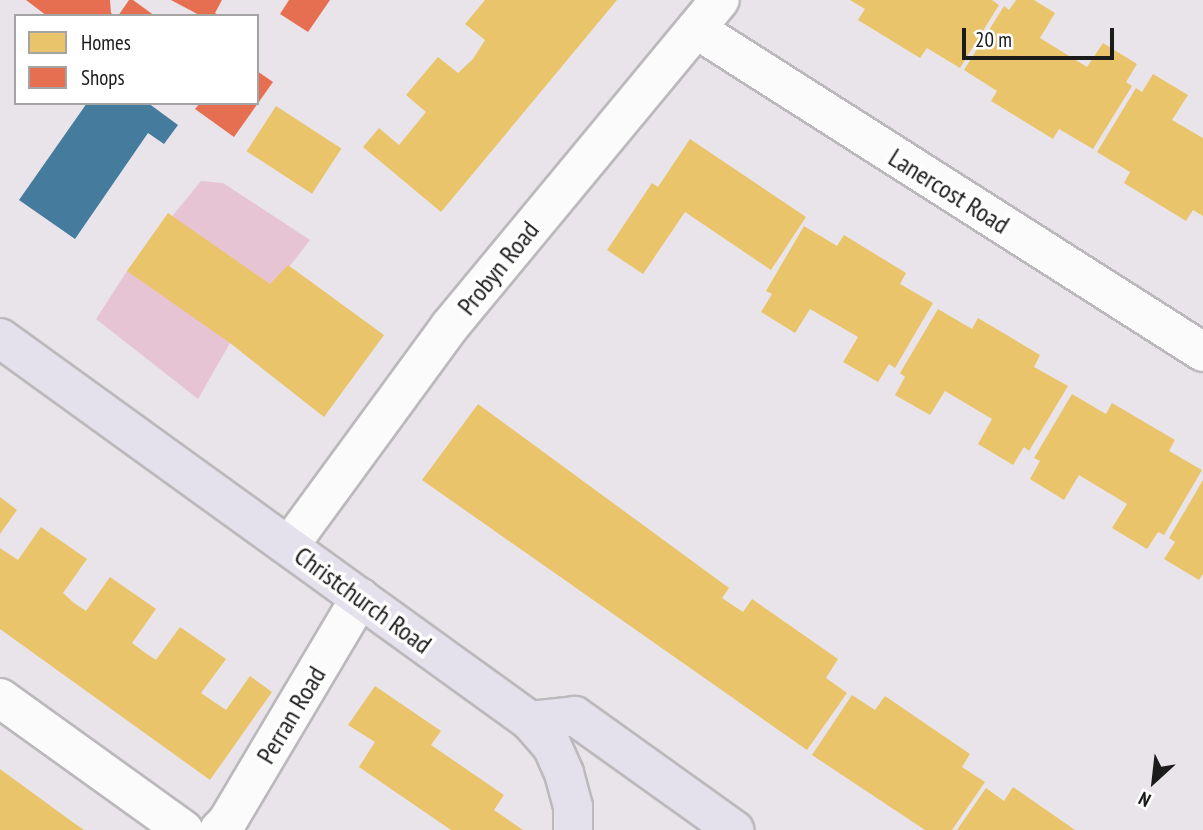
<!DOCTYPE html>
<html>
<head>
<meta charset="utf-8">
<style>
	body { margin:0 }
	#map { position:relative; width:1203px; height:830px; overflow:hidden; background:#e9e4ea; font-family:"PT Sans Narrow",sans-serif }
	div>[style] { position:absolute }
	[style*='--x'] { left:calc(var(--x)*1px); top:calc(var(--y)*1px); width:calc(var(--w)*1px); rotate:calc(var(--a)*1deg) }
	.grass>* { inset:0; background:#e7c4d4 }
	.homes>* { inset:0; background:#e9c46a; transform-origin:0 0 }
	.shops>* { inset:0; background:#e76f51 }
	.public>* { inset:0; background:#457b9d }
	.roads { filter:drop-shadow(2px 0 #bbb9bb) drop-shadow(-2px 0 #bbb9bb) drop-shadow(0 2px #bbb9bb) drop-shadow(0 -2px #bbb9bb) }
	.minor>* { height:38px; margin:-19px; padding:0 19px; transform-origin:19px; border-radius:19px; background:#fcfbfc }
	.trunk>* { height:38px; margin:-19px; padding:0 19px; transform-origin:19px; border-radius:19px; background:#e4e0ec }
	span { translate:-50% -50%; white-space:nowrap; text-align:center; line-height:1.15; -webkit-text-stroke:7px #fff; paint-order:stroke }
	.street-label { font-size:26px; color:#1b1b1b }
	.legend { position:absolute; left:14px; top:14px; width:245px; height:91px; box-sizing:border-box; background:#fff; border:2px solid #a4a4a4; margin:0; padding:9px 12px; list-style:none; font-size:21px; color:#1b1b1b }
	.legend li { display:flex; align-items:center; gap:14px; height:35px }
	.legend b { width:35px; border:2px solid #a4a4a4 }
	.north { position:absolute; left:1119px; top:746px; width:70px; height:70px; -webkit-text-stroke:5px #fff; paint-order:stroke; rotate:207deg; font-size:19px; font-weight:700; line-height:28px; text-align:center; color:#1b1b1b }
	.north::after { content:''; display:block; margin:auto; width:24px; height:32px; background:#1b1b1b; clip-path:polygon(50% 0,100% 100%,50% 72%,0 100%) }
	.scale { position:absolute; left:962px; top:28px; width:152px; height:32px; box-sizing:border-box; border:4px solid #1b1b1b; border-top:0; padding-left:9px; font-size:21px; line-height:24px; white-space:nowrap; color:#1b1b1b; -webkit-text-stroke:5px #fff; paint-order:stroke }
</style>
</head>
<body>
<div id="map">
	<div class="grass">
		<i style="clip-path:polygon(201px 181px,223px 183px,310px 240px,230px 343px,198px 399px,96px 319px,127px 271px)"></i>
	</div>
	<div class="homes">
		<i style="clip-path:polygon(485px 0,617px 0,441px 212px,363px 147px,379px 128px,399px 145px,426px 112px,406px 95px,438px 57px,458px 73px,473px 59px,485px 40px,465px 24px)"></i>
		<i style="clip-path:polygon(850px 0,992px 0,999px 5px,960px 68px,927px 48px,920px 58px,858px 20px,865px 9px)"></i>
		<i style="clip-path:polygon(1016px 0,1034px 0,1055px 13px,1040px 38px,1087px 67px,1103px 43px,1137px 64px,1126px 82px,1132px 86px,1093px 149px,1059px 129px,1053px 139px,991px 101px,997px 91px,964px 70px,1004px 6px,1009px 10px)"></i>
		<i style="clip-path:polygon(1153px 74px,1188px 95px,1172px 120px,1203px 138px,1203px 216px,1193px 210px,1186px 221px,1124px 183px,1130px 172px,1097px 152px,1136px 88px,1142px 92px)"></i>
		<i style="left:276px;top:106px;width:78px;height:54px;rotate:33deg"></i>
		<i style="clip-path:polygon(690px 139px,806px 217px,771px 270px,685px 212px,643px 274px,607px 250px,652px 183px,658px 187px)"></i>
		<i style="clip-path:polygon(168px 213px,270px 284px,288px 265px,384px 335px,324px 417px,230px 343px,127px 271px)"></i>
		<i style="clip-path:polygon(804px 226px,837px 246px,844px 235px,906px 273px,900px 284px,933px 303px,895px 368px,889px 364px,878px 382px,843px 362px,858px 337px,810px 309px,795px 333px,761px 312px,772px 294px,766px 291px)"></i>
		<i style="clip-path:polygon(938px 309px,972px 329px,978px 318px,1040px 355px,1034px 367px,1068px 386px,1029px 451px,1024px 447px,1013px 465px,978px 444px,992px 419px,945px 391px,930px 415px,895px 395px,905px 377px,900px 373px)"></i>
		<i style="clip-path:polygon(1072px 394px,1106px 414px,1112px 403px,1175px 440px,1169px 451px,1202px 470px,1164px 535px,1158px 532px,1147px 549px,1112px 528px,1127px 504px,1079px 475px,1064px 500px,1030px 479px,1040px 461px,1034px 458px)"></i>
		<i style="clip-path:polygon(478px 404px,729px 588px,722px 598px,743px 612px,752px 599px,838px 659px,826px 678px,847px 693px,807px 750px,422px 480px)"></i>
		<i style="clip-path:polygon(1203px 480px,1203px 574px,1199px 580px,1164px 559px,1175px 542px,1169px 538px)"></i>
		<i style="clip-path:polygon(0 497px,17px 510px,0 534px)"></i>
		<i style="clip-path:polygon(41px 527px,87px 559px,63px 593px,74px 603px,86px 611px,110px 577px,156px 609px,132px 643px,144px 652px,156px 660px,180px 627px,226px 659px,201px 693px,226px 710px,250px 676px,272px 692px,210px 780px,0 629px,0 548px,18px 560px)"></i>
		<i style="clip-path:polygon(375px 686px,441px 731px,431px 745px,504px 795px,494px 810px,523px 830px,451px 830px,359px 767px,375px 742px,348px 725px)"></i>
		<i style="clip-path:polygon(852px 695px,875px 710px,885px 696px,970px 754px,962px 767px,985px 782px,952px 830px,925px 830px,812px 755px)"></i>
		<i style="clip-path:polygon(0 769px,67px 818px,84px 830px,0 830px)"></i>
		<i style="clip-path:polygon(1013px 787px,1075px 830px,957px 830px,986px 788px,1004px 801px)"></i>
	</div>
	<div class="shops">
		<i style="clip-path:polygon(26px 0,110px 0,111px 13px,115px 16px,47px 16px)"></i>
		<i style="clip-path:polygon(129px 0,133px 0,155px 16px,118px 16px)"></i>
		<i style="clip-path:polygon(171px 0,222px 0,215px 13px,220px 16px,201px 16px)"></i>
		<i style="clip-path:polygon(289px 0,330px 0,308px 32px,280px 14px)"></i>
		<i style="clip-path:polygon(257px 71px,273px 82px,234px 137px,195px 109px,200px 103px,257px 103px)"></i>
	</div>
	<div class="public">
		<i style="clip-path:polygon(87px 103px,148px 103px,178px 125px,164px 144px,148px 133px,75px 239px,19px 200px)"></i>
	</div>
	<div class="roads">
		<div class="minor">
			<i style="--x:696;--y:29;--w:601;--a:32.5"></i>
			<i style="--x:289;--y:546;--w:273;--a:-53.8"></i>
			<i style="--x:450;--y:326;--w:423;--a:-50.4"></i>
			<i style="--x:0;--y:698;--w:226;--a:35.7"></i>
			<i style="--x:219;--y:830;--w:11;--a:-45"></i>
			<i style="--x:227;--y:822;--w:261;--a:-59.3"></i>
		</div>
		<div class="trunk">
			<i style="--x:0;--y:338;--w:654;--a:35.85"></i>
			<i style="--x:530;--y:721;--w:33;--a:49"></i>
			<i style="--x:552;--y:746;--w:30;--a:66"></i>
			<i style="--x:564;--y:773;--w:34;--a:75"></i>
			<i style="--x:573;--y:806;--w:24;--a:90"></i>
			<i style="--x:530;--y:721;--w:45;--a:-6.3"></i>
			<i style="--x:575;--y:716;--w:196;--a:35.6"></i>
		</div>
	</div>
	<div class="street-label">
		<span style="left:949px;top:191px;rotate:32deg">Lanercost Road</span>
		<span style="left:498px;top:268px;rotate:-51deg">Probyn Road</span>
		<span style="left:363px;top:600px;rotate:36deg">Christchurch Road</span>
		<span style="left:291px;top:715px;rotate:-59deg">Perran Road</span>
	</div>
	<ul class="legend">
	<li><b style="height:19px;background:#e9c46a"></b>Homes</li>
	<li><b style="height:19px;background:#e76f51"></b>Shops</li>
	</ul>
	<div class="north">N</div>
	<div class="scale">20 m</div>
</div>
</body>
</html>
